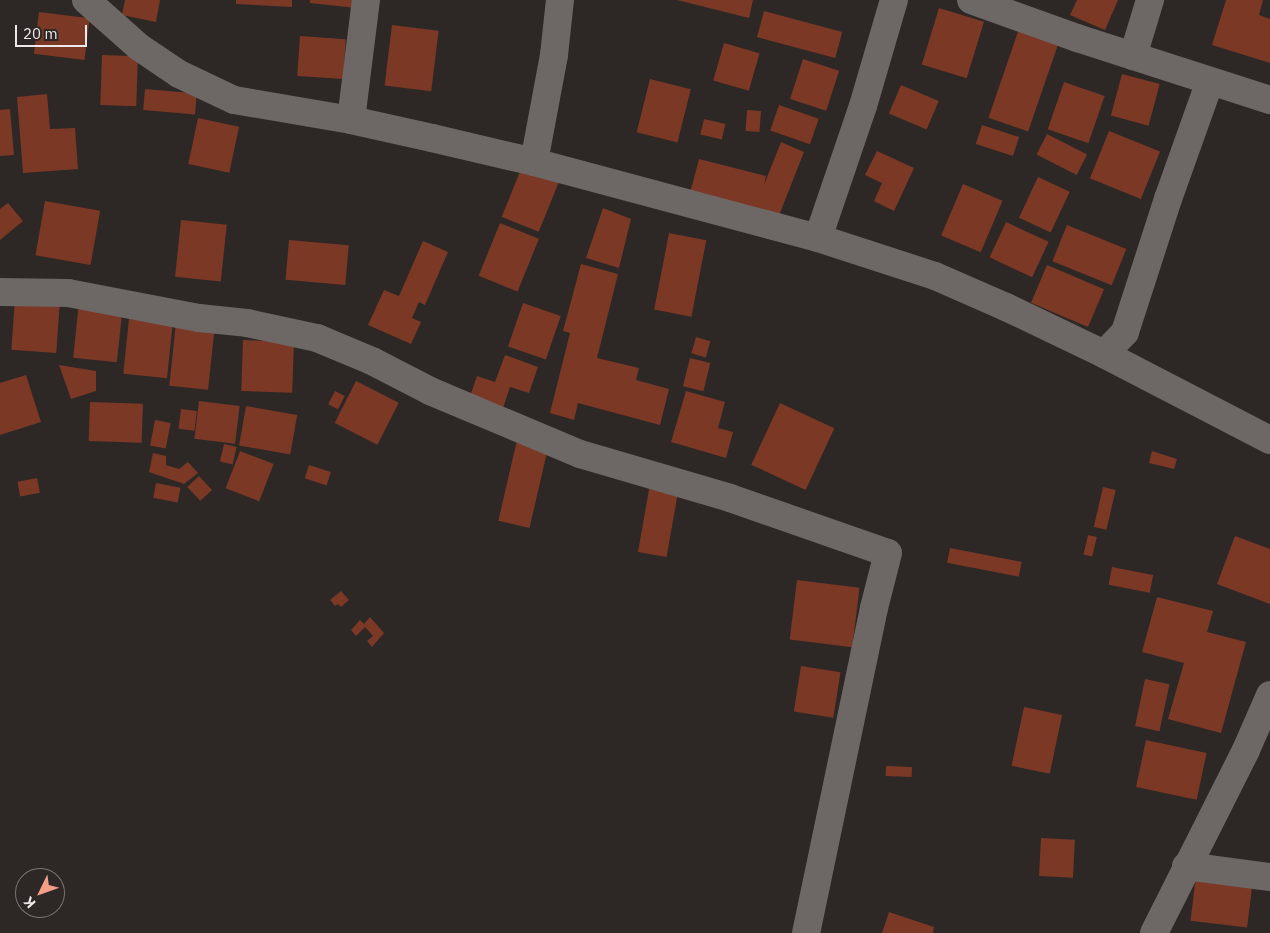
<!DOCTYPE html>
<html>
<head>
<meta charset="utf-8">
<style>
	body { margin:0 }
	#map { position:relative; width:1270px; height:933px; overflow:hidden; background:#2d2726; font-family:"IBM Plex Sans",sans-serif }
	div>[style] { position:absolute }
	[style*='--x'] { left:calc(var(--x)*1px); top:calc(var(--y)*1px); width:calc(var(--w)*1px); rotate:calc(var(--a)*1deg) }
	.building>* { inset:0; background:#7b3825; transform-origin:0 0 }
	.minor>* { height:28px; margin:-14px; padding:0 14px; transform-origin:14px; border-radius:14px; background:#6d6765 }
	span { translate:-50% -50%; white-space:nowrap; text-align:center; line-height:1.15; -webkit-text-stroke:4.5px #2d2726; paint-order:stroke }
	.north { position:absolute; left:15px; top:868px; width:50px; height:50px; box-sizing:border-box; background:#2d2726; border:1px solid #7a7574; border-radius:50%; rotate:228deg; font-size:14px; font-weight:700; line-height:20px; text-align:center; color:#ede9e8 }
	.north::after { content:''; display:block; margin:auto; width:18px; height:22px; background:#f49e86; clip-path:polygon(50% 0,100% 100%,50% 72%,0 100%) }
	.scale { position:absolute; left:15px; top:25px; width:72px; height:22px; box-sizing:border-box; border:2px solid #ede9e8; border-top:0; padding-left:6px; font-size:15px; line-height:18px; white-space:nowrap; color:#ede9e8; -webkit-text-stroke:4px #2d2726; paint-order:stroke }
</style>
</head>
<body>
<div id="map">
	<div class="building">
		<i style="clip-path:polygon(125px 0,160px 0,156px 22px,122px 15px)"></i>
		<i style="clip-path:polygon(236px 0,292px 0,292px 7px,236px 4px)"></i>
		<i style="clip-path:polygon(310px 0,356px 0,356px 8px,310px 3px)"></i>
		<i style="clip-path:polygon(677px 0,753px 0,749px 18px)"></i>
		<i style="clip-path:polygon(1077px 0,1118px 0,1105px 30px,1070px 15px)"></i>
		<i style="clip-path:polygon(1226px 0,1263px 0,1259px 15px,1270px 19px,1270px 63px,1212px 45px)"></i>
		<i style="left:939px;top:8px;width:47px;height:59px;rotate:17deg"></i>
		<i style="left:764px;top:11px;width:81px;height:27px;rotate:15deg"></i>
		<i style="left:39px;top:12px;width:51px;height:42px;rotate:7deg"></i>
		<i style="left:392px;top:25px;width:47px;height:61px;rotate:7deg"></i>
		<i style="left:1020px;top:26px;width:42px;height:97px;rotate:19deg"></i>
		<i style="left:300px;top:36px;width:46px;height:40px;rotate:4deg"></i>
		<i style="left:724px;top:43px;width:37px;height:39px;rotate:16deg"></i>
		<i style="left:102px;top:55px;width:36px;height:50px;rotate:2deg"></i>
		<i style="left:803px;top:59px;width:38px;height:42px;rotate:18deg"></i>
		<i style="left:1122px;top:74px;width:39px;height:43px;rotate:15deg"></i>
		<i style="left:650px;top:79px;width:42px;height:55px;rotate:14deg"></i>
		<i style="left:1064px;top:82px;width:43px;height:50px;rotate:19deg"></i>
		<i style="left:901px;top:85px;width:41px;height:31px;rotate:23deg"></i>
		<i style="left:145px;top:89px;width:52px;height:21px;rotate:5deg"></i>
		<i style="clip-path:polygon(47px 94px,50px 129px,75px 128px,78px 169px,23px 173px,17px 97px)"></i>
		<i style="left:779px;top:105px;width:42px;height:27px;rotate:19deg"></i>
		<i style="clip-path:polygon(10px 109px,14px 155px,0 156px,0 110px)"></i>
		<i style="left:747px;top:110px;width:14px;height:21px;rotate:4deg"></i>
		<i style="left:198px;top:118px;width:42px;height:47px;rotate:12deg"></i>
		<i style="left:704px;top:119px;width:22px;height:16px;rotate:13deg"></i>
		<i style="left:982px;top:125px;width:39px;height:20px;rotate:18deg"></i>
		<i style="left:1109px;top:131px;width:55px;height:51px;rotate:22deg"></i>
		<i style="left:1047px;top:134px;width:45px;height:23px;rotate:27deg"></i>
		<i style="clip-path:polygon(781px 142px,804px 152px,778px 218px,690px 193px,699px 159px,766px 176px,764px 185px)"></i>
		<i style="clip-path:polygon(877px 151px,914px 168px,894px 211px,874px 201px,882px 183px,865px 175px)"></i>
		<i style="left:523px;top:164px;width:40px;height:57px;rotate:22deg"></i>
		<i style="left:1038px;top:177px;width:35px;height:45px;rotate:25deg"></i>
		<i style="left:963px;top:184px;width:43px;height:56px;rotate:23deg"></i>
		<i style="left:45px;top:201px;width:56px;height:55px;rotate:10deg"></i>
		<i style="clip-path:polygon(8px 203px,23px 221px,0 240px,0 209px)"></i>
		<i style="clip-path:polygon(603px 208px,631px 219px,619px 268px,586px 258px)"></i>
		<i style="left:181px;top:220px;width:46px;height:57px;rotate:6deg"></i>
		<i style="left:1006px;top:222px;width:47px;height:39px;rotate:25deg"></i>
		<i style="left:500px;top:223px;width:42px;height:57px;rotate:22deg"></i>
		<i style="left:1067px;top:225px;width:64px;height:39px;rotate:22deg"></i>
		<i style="left:669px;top:233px;width:38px;height:78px;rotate:11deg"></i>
		<i style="left:289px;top:240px;width:60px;height:40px;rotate:5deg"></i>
		<i style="clip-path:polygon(423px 241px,448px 252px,425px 305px,419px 302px,412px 318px,421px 322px,411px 344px,368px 325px,384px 290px,399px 296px)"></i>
		<i style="clip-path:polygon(581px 264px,618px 274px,597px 358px,639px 368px,636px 380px,669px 389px,660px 425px,578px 403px,574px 420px,550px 413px,570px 333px,563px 331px)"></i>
		<i style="left:1047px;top:265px;width:62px;height:41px;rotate:23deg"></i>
		<i style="left:15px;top:298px;width:45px;height:52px;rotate:4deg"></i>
		<i style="left:79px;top:302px;width:44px;height:56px;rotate:6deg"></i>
		<i style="left:523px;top:303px;width:40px;height:46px;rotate:19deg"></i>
		<i style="left:129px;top:319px;width:44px;height:55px;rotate:6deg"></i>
		<i style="left:176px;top:322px;width:39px;height:64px;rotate:6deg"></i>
		<i style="left:696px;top:337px;width:15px;height:17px;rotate:16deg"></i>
		<i style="left:243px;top:340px;width:51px;height:51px;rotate:2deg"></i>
		<i style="clip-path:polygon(505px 355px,538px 367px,529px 393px,510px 387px,501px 414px,468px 402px,477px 376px,495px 382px)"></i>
		<i style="left:690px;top:358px;width:21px;height:29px;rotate:14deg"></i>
		<i style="clip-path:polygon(59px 365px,96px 371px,96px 391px,71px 399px)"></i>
		<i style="clip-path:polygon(26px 375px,41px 422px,0 435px,0 383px)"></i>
		<i style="left:356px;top:381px;width:48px;height:47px;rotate:27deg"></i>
		<i style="left:335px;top:391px;width:11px;height:15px;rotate:27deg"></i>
		<i style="clip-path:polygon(686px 391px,725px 402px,718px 428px,733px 432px,726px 458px,671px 442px)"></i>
		<i style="left:199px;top:401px;width:41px;height:38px;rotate:7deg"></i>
		<i style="left:90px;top:402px;width:53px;height:39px;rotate:2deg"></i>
		<i style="left:780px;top:403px;width:60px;height:68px;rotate:25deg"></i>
		<i style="left:246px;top:406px;width:52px;height:40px;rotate:10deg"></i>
		<i style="left:181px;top:409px;width:16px;height:20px;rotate:7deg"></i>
		<i style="left:155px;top:420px;width:16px;height:26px;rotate:11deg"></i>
		<i style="left:517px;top:440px;width:32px;height:83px;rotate:13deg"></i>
		<i style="left:224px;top:444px;width:13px;height:18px;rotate:13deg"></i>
		<i style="left:240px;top:451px;width:36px;height:40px;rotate:21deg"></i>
		<i style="clip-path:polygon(1152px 451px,1177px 459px,1174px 469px,1149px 463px)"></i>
		<i style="clip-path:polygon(153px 453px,166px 456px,166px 465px,179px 469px,188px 462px,198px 473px,184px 484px,149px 472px)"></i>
		<i style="left:309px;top:465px;width:23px;height:14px;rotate:18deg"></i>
		<i style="left:199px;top:476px;width:19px;height:16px;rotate:47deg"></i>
		<i style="left:37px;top:478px;width:15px;height:20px;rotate:79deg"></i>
		<i style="left:156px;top:483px;width:25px;height:15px;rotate:11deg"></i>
		<i style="left:650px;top:484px;width:29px;height:69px;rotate:10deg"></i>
		<i style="left:1103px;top:487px;width:13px;height:41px;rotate:13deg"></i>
		<i style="left:1088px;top:535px;width:9px;height:20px;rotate:13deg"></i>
		<i style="clip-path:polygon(1235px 536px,1270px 549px,1270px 604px,1217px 584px)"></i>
		<i style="left:950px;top:548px;width:73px;height:15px;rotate:11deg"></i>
		<i style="left:1112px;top:567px;width:42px;height:18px;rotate:11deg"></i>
		<i style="left:797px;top:580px;width:63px;height:60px;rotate:7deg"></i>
		<i style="clip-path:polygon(341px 591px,349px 600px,341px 607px,338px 604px,335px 606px,330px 600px)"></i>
		<i style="clip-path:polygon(1157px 597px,1213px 611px,1207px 632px,1246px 642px,1221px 733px,1168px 719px,1184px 663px,1142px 652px)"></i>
		<i style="clip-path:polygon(370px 617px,384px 633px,372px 647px,367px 641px,373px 636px,365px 627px,356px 636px,351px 630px,360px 620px,364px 624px)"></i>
		<i style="left:801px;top:666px;width:40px;height:46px;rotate:9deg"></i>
		<i style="left:1145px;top:679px;width:25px;height:48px;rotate:12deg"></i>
		<i style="left:1024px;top:707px;width:39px;height:60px;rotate:12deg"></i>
		<i style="left:1146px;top:740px;width:62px;height:48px;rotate:12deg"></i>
		<i style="left:886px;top:766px;width:26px;height:10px;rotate:2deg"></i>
		<i style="left:1041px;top:838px;width:34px;height:38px;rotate:3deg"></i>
		<i style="left:1196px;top:876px;width:57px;height:45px;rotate:7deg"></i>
		<i style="clip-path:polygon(889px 912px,934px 927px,933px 933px,882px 933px)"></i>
	</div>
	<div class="minor">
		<i style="--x:86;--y:0;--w:71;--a:41.6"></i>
		<i style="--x:139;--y:47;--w:48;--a:34"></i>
		<i style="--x:179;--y:74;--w:61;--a:25.3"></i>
		<i style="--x:234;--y:100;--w:119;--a:9.7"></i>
		<i style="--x:351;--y:120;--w:83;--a:12.5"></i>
		<i style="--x:432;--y:138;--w:105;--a:13.2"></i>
		<i style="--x:534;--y:162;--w:294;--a:15"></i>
		<i style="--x:818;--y:238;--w:123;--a:18"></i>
		<i style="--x:935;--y:276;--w:77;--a:23.6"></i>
		<i style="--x:1006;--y:307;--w:109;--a:25.6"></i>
		<i style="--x:1104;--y:354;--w:30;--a:-46"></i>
		<i style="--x:1125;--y:332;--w:140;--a:-72.1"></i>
		<i style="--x:1168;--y:199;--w:125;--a:-70.4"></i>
		<i style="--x:971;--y:0;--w:113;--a:19.7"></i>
		<i style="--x:1077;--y:38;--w:203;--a:17.8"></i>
		<i style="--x:1133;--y:56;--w:59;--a:-73.1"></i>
		<i style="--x:351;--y:120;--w:121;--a:-82.9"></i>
		<i style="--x:534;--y:162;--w:109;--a:-79.4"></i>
		<i style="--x:554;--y:55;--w:55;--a:-83.8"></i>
		<i style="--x:818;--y:238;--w:139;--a:-71.2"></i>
		<i style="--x:863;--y:106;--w:110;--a:-73.7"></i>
		<i style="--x:0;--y:292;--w:68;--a:0.8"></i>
		<i style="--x:68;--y:293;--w:133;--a:10.8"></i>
		<i style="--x:199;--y:318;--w:48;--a:5.9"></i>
		<i style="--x:247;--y:323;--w:72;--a:12.1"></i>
		<i style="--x:317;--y:338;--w:60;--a:22.7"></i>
		<i style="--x:372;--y:361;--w:65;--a:27.3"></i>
		<i style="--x:430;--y:391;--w:163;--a:22.8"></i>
		<i style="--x:580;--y:454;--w:156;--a:16.3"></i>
		<i style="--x:730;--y:498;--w:167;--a:19.2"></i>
		<i style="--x:888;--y:553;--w:57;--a:104.3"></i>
		<i style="--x:874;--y:608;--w:332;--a:101.8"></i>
		<i style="--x:1104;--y:354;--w:187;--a:27.4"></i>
		<i style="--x:1186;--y:866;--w:85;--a:7.5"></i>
		<i style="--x:1154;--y:933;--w:205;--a:-63.3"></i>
		<i style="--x:1246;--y:750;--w:60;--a:-66.4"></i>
	</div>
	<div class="north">K</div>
	<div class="scale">20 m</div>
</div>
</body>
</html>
